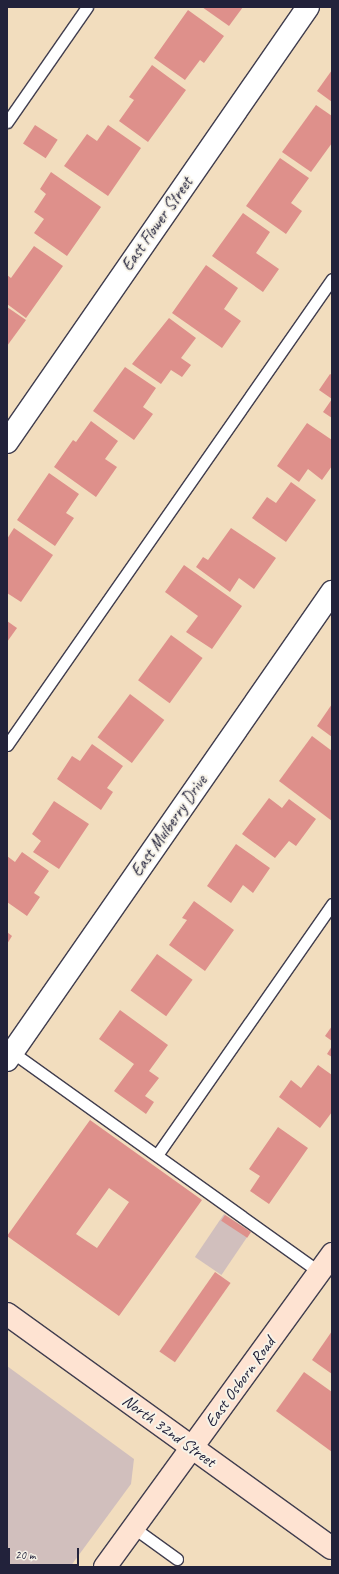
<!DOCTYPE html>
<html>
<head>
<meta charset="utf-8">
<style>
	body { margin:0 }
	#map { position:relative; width:339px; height:1574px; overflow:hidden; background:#f2ddbe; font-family:Caveat,sans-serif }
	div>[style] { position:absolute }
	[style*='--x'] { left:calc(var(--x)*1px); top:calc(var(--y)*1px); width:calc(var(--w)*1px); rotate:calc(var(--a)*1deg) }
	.industrial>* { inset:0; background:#d1bfbd; transform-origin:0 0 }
	.building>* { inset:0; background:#de908b; transform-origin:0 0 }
	.roads { filter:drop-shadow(1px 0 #413e4f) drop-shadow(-1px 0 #413e4f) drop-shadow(0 1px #413e4f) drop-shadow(0 -1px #413e4f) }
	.service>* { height:11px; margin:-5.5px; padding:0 5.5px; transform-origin:5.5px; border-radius:5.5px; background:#fff }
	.minor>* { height:22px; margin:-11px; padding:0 11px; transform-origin:11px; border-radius:11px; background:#fff }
	.secondary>* { height:22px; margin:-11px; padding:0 11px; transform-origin:11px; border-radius:11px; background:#fee3d2 }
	span { translate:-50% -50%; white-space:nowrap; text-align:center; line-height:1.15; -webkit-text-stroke:4px #f7f3e8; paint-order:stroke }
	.street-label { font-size:17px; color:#22223b }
	.frame { position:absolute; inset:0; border:8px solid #22223b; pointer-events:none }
	.scale { position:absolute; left:8px; top:1548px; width:71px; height:18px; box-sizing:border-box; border:2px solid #22223b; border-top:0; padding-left:5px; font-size:12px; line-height:14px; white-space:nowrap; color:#22223b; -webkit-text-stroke:3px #f7f3e8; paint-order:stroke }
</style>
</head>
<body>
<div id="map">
	<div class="industrial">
		<i style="left:224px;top:1214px;width:32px;height:52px;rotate:34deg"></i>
		<i style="clip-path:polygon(7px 1366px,134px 1459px,131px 1484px,70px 1567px,7px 1567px)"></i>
	</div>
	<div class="building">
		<i style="clip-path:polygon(202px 7px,243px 7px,229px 26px)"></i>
		<i style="clip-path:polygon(188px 10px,224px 36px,204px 63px,200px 60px,185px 80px,154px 58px)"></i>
		<i style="clip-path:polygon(152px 65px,186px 90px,148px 142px,119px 121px,134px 100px,129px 97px)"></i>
		<i style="clip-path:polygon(332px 70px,332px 102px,317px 91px)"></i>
		<i style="clip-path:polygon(316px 105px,332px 116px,332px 143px,311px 172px,282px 152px)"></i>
		<i style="left:35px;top:125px;width:27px;height:22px;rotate:33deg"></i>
		<i style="clip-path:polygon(108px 125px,141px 148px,108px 196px,64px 166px,87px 134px,97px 141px)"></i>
		<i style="clip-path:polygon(280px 158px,309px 178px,291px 203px,302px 211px,286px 234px,246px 206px)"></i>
		<i style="clip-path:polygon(51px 172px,101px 207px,67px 256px,34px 233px,44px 219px,34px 212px,46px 194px,40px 189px)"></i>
		<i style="clip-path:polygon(243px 213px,270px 232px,256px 253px,279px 269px,263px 292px,212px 256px)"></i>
		<i style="clip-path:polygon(34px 246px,63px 266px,26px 318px,7px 304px,7px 275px,11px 278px)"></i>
		<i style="clip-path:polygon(206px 265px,238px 288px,224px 309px,241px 321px,222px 348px,172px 313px)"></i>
		<i style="clip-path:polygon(7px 307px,26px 320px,7px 346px)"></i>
		<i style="clip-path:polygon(169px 318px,196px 338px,181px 358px,191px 365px,182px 377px,171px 370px,161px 384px,132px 364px)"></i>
		<i style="clip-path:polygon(125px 367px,156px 388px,143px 407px,153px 414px,134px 440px,93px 411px)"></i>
		<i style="clip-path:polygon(330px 374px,332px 375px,332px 418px,323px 412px,332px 399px,319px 390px)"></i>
		<i style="clip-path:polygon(91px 421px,118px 441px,105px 459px,117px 467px,96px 497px,54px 467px,73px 440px,76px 442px)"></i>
		<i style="clip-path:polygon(307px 423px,332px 440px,332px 466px,322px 480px,308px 469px,299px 482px,277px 466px)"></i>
		<i style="clip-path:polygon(49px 473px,79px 494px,66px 513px,74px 518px,55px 546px,17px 520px)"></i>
		<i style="clip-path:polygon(291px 482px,316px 500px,286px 542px,252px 518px,267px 497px,276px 503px)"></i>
		<i style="clip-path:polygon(14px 528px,53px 555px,21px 602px,7px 593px,7px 539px)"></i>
		<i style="clip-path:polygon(231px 528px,276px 558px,254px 589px,239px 578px,230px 592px,196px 567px,203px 557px,208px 560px)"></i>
		<i style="clip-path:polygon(184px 565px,242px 606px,212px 649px,186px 632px,198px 616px,165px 592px)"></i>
		<i style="clip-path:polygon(7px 621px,17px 628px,7px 642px)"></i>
		<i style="left:171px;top:635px;width:39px;height:56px;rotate:36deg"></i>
		<i style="left:130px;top:694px;width:43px;height:54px;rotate:37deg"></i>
		<i style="clip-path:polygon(332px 704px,332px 737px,317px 726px)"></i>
		<i style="clip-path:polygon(312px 736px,332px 751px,332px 821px,279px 781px)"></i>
		<i style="clip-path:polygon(92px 744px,123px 766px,107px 788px,113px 792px,101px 810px,57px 779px,72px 756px,80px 761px)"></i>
		<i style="clip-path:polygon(269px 798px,282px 808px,289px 799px,316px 819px,296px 846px,289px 841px,275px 858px,242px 834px)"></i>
		<i style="clip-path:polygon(54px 801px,89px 824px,59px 869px,33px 852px,41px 841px,32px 834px)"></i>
		<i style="clip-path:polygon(236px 844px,270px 868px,253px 893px,243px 885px,231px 903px,207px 886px)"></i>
		<i style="clip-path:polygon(22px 852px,49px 871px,34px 893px,40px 897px,27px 916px,7px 902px,7px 856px,15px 862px)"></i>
		<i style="clip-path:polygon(194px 901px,234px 930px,205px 971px,169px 945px,187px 920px,182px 918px)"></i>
		<i style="clip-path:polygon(7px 932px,12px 936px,7px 944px)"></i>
		<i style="left:157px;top:954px;width:44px;height:45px;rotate:36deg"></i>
		<i style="clip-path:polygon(120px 1010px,168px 1045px,149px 1071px,159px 1078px,145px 1096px,154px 1102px,146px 1114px,114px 1091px,134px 1064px,99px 1039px)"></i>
		<i style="clip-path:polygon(332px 1026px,332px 1041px,325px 1036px)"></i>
		<i style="clip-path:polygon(332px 1046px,332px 1057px,327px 1054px)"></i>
		<i style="clip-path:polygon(318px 1065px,332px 1075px,332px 1112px,320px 1128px,279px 1097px,291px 1080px,301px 1088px)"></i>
		<i style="clip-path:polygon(evenodd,90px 1120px,202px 1200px,119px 1316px,7px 1236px,90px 1120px,109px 1188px,129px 1202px,97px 1248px,76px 1234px,109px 1188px)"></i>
		<i style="clip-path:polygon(278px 1127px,308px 1148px,269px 1204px,250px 1191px,260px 1176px,249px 1169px)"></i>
		<i style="left:225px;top:1215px;width:31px;height:7px;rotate:33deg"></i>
		<i style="left:215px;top:1272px;width:19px;height:97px;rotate:35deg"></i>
		<i style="clip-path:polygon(332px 1331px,332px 1374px,312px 1360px)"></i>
		<i style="clip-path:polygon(304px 1372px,332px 1392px,332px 1452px,276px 1411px)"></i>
	</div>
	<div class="roads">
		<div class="service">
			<i style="--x:7;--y:122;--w:140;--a:-55.2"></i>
			<i style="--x:7;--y:745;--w:568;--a:-55.11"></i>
			<i style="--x:12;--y:1052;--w:378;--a:35.6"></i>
			<i style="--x:157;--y:1155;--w:306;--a:-55.1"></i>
			<i style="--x:134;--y:1528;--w:53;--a:35.8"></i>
		</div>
		<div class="minor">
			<i style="--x:7;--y:442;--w:529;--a:-55.32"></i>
			<i style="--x:7;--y:1060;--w:570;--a:-55.22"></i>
		</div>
		<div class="secondary">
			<i style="--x:7;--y:1314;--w:400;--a:35.8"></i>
			<i style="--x:105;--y:1567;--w:387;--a:-54"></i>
		</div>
	</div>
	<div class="street-label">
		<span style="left:157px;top:224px;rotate:-55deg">East Flower Street</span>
		<span style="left:169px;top:826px;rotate:-55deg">East Mulberry Drive</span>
		<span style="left:240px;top:1382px;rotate:-54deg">East Osborn Road</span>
		<span style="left:169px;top:1431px;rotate:36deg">North 32nd Street</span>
	</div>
	<div class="frame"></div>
	<div class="scale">20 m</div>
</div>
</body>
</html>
